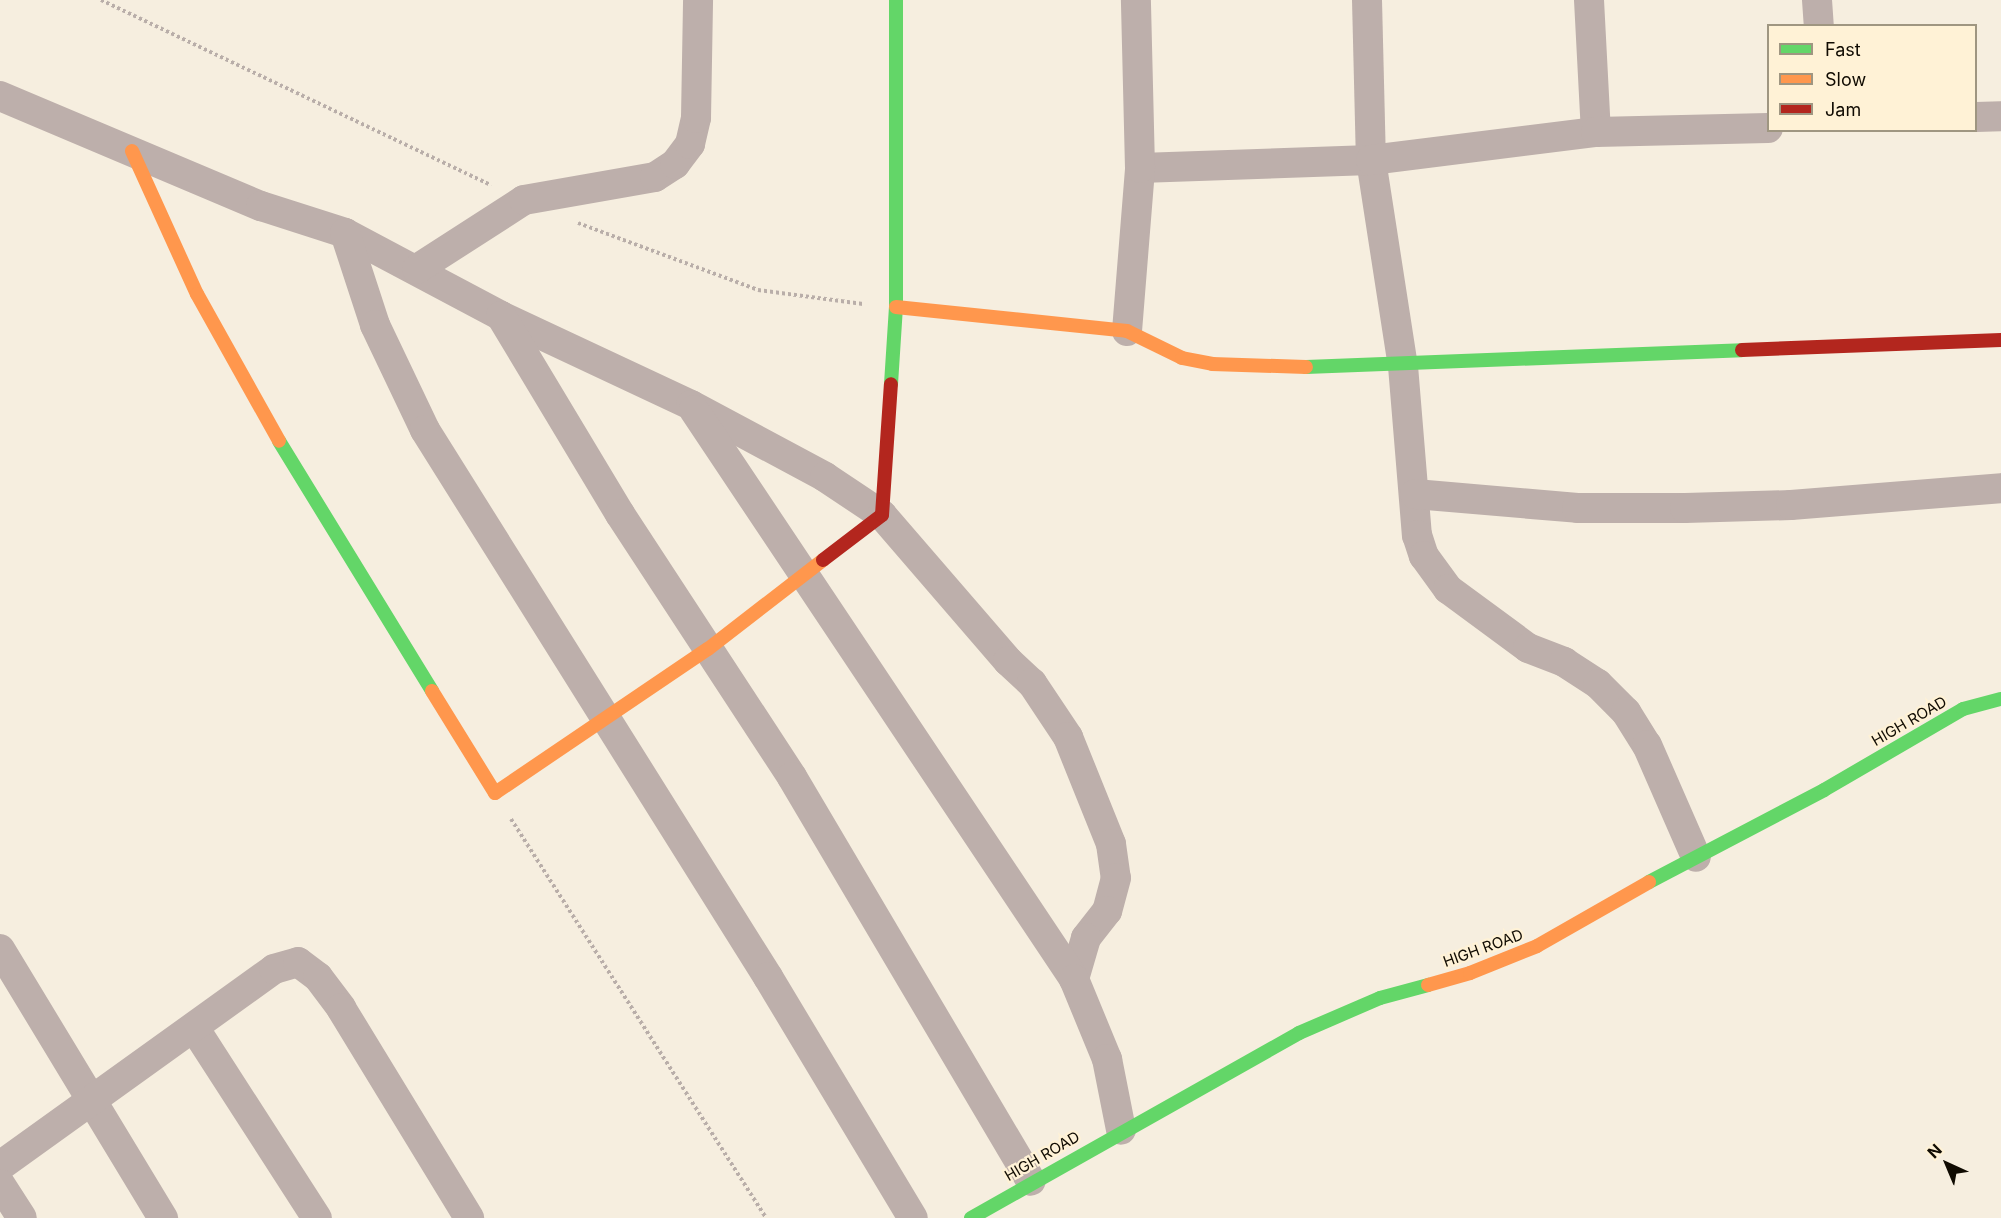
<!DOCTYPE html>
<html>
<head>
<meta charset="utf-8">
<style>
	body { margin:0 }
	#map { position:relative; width:2001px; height:1218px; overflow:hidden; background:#f6eedf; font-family:Inter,sans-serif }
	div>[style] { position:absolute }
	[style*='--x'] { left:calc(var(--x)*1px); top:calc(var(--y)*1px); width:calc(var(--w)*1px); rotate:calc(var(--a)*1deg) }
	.path>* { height:4px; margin-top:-2px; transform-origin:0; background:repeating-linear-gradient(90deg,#b9aea9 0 3px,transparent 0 6px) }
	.street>* { height:30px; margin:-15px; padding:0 15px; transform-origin:15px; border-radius:15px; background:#bdafab }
	.fast>* { height:14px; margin:-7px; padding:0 7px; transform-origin:7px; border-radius:7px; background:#63d668 }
	.slow>* { height:14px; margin:-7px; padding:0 7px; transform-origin:7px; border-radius:7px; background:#ff974d }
	.jam>* { height:14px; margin:-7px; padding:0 7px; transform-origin:7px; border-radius:7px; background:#b3261e }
	span { translate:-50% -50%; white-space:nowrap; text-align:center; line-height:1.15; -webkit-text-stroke:4.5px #fff2d6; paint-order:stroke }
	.street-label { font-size:15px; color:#100b02 }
	.legend { position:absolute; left:1767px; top:24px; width:210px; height:108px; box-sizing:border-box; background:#fff2d6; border:2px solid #9f9681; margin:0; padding:8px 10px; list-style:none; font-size:18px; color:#100b02 }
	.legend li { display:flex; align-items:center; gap:12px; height:30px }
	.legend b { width:30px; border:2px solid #9f9681 }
	.north { position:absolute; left:1917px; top:1134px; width:60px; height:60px; -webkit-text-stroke:4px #fff2d6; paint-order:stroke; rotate:316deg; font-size:16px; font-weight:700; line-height:24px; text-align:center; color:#100b02 }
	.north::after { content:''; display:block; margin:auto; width:21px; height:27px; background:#100b02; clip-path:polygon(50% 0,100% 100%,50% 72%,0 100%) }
</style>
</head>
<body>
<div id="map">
	<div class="path">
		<i style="--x:101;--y:0;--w:432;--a:25.4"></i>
		<i style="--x:578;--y:223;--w:192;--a:20.4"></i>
		<i style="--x:758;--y:290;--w:106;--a:7.6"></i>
		<i style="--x:511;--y:819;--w:474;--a:57.4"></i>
	</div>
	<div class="street">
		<i style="--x:1367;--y:0;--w:160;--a:88.6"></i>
		<i style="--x:1371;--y:160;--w:208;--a:81.2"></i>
		<i style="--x:1403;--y:366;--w:170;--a:85.3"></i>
		<i style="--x:1417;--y:535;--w:22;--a:72"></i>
		<i style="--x:1424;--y:556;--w:41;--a:54"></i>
		<i style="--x:1448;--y:589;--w:99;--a:36.4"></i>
		<i style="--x:1528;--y:648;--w:39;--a:21"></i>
		<i style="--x:1564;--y:662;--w:40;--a:32.9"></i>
		<i style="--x:1598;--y:684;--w:40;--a:45"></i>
		<i style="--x:1626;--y:712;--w:39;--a:58"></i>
		<i style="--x:1647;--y:745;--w:122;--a:66.4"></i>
		<i style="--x:1589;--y:0;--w:132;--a:87"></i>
		<i style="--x:1817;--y:0;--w:26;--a:86"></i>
		<i style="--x:0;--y:96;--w:283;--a:22.9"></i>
		<i style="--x:261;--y:206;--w:88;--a:17.8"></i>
		<i style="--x:345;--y:233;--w:177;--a:28"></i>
		<i style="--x:501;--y:316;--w:210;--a:25.1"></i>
		<i style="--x:691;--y:405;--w:152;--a:28.2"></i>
		<i style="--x:825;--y:477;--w:69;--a:33.7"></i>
		<i style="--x:882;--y:515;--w:193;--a:49.2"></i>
		<i style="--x:1008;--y:661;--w:33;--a:43"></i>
		<i style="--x:1032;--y:683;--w:65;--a:56.3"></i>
		<i style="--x:1068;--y:737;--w:115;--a:68.1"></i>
		<i style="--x:1111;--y:844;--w:34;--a:82"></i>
		<i style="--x:1116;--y:878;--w:34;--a:105"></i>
		<i style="--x:1107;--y:911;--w:34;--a:128"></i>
		<i style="--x:1086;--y:938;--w:43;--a:106.3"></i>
		<i style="--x:1976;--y:117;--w:25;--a:-2"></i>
		<i style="--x:1140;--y:168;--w:231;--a:-2"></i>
		<i style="--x:1371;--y:160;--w:227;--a:-7.1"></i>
		<i style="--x:1596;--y:132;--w:172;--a:-1.3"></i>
		<i style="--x:345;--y:233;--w:97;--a:71.9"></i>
		<i style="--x:375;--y:325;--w:116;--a:64.5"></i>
		<i style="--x:425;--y:430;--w:646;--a:57.91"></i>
		<i style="--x:768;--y:977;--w:281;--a:59"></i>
		<i style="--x:417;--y:269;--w:127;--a:-32.8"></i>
		<i style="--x:524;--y:200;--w:133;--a:-10"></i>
		<i style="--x:655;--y:177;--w:24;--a:-33"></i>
		<i style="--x:675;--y:164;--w:25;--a:-53"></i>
		<i style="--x:690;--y:144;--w:27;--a:-77"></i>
		<i style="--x:696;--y:118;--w:118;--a:-89"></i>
		<i style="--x:501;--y:316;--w:231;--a:59"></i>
		<i style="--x:620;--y:514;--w:314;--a:56.8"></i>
		<i style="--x:792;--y:777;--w:469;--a:59.4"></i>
		<i style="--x:1127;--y:331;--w:164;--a:-85.4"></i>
		<i style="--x:1140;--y:168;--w:168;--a:-91.4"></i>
		<i style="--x:694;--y:410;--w:684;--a:56.26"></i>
		<i style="--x:1074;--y:979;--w:87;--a:67.6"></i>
		<i style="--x:1107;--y:1059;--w:72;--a:78.8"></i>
		<i style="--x:1415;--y:494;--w:163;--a:4.9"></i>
		<i style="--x:1577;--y:508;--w:108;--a:0"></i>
		<i style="--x:1685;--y:508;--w:106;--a:-1.6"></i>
		<i style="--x:1791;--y:505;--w:211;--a:-4.6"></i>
		<i style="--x:0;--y:949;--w:315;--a:58.8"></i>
		<i style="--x:195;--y:1029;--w:225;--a:57.2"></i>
		<i style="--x:0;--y:1166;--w:337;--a:-35.7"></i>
		<i style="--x:274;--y:969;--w:25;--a:-16"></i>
		<i style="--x:298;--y:962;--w:25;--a:37"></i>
		<i style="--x:318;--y:977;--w:39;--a:53"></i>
		<i style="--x:341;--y:1008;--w:246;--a:58.6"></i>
		<i style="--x:0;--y:1184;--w:40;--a:57.1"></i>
	</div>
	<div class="fast">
		<i style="--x:1306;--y:367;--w:436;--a:-2.2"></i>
		<i style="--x:891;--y:384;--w:77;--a:-86.3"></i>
		<i style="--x:896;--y:307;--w:307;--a:-90"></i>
		<i style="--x:279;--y:441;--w:293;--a:58.5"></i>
		<i style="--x:1649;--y:882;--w:198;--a:-27.7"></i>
		<i style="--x:1824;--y:790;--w:161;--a:-30.2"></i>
		<i style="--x:1963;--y:709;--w:39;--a:-15"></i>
		<i style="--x:971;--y:1218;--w:377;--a:-29.4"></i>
		<i style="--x:1299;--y:1033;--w:88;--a:-23.4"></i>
		<i style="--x:1380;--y:998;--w:50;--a:-15.2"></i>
	</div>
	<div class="slow">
		<i style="--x:132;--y:151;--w:157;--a:65.6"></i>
		<i style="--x:197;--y:294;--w:168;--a:60.8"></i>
		<i style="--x:896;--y:307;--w:232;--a:5.9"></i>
		<i style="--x:1127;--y:331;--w:61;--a:26.1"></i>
		<i style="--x:1182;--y:358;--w:31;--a:11"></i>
		<i style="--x:1212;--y:364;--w:94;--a:1.8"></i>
		<i style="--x:432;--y:691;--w:120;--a:58.3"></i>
		<i style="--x:495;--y:793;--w:257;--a:-34.1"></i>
		<i style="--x:708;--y:649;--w:145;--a:-37.7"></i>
		<i style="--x:1428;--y:985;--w:44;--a:-15.9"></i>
		<i style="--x:1470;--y:973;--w:72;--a:-21.9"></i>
		<i style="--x:1537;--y:946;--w:129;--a:-29.7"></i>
	</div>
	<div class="jam">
		<i style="--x:1742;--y:350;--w:259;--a:-2.2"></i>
		<i style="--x:823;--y:560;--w:74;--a:-37.3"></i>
		<i style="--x:882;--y:515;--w:131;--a:-86.1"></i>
	</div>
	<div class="street-label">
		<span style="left:1909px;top:721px;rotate:-30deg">HIGH ROAD</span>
		<span style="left:1483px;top:948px;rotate:-20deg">HIGH ROAD</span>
		<span style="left:1042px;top:1156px;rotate:-30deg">HIGH ROAD</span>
	</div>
	<ul class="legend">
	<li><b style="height:8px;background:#63d668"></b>Fast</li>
	<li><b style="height:8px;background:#ff974d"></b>Slow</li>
	<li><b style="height:8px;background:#b3261e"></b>Jam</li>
	</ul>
	<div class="north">N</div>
</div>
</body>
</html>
